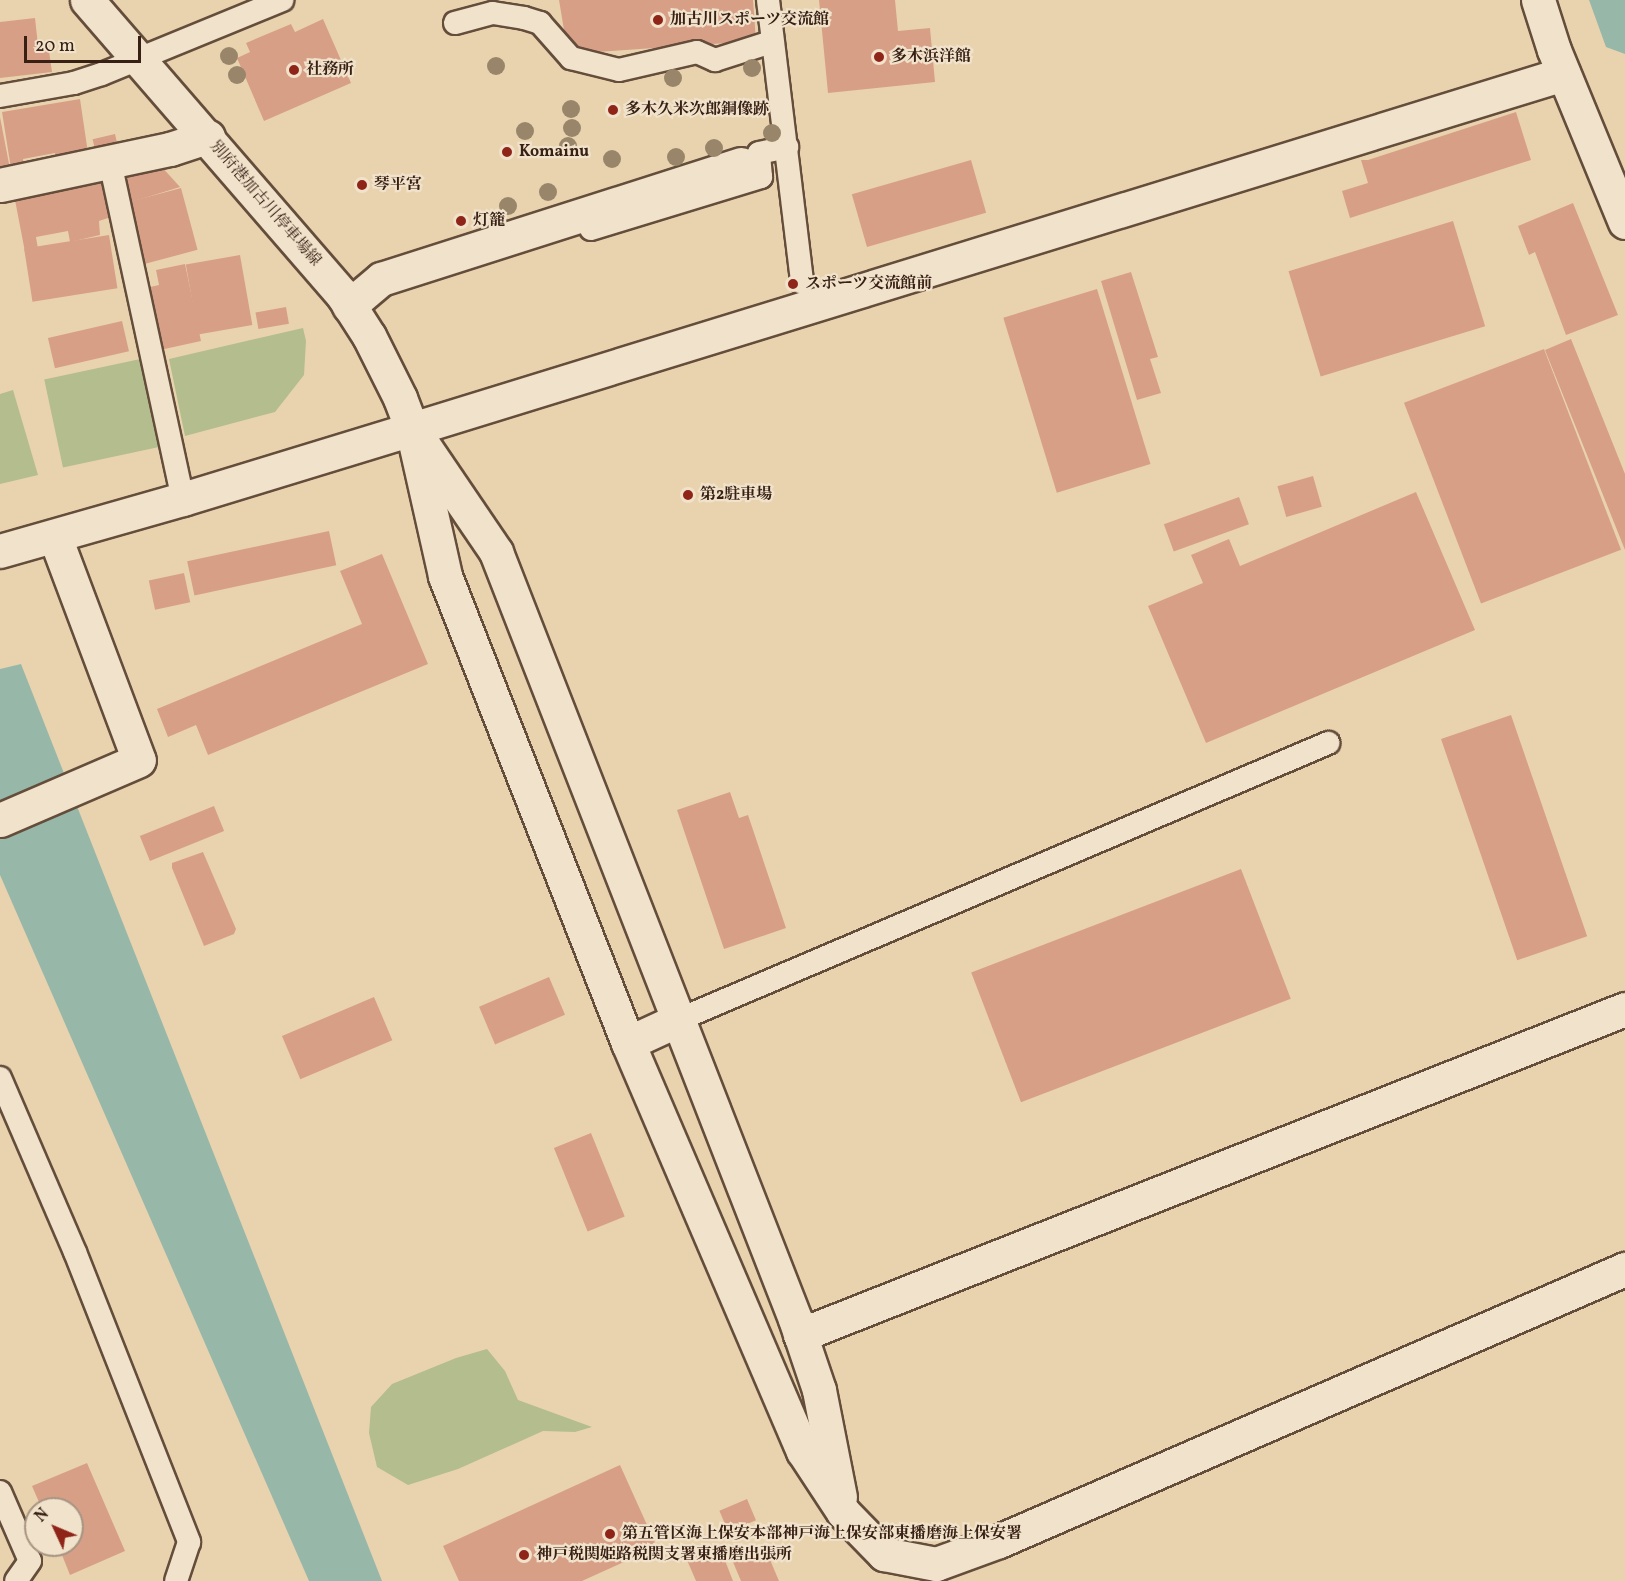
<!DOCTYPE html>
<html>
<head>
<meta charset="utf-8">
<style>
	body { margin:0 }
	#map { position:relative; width:1625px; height:1581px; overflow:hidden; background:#e9d3af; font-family:Vollkorn,"Noto Serif JP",serif }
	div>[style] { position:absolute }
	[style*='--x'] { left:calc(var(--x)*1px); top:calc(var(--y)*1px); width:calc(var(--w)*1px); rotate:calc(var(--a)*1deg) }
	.green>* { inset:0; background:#b3bd8e; transform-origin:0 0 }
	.water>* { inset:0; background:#97b8a9 }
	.building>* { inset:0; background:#d89f87; transform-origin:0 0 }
	.roads { filter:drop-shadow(2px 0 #644d3b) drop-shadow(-2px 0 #644d3b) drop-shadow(0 2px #644d3b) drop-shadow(0 -2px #644d3b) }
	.service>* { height:22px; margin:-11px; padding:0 11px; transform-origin:11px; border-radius:11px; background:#f1e2cb }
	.minor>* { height:33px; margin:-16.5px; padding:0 16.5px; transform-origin:16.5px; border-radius:16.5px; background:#f1e2cb }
	.tertiary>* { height:33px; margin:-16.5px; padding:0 16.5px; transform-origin:16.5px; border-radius:16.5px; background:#f1e2cb }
	.secondary>* { height:33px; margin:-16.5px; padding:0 16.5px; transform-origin:16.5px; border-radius:16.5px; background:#f1e2cb }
	.trees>* { width:18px; height:18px; margin:-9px; border-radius:50%; background:#99866a }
	.dots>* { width:16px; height:16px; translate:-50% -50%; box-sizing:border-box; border:3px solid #f1e2cb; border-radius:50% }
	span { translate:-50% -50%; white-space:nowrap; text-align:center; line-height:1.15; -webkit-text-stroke:4.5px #f1e2cb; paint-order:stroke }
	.poi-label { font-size:16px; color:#382014; font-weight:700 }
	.left { translate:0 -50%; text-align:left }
	.street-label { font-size:16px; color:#382014 }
	.north { position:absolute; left:24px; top:1497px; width:60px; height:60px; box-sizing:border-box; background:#f1e2cb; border:2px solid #a79482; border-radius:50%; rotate:314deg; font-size:16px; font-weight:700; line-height:24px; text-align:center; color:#382014 }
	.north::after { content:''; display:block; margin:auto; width:21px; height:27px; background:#8f2418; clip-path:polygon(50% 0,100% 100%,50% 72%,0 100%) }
	.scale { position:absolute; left:24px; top:36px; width:117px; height:27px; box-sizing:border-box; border:3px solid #382014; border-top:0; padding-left:8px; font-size:18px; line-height:21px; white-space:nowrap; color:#382014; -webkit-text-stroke:4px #f1e2cb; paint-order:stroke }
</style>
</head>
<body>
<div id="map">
	<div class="green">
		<i style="clip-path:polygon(303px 328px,306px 341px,304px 375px,275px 412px,185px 436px,169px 359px)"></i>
		<i style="left:145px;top:358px;width:90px;height:103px;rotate:78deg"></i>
		<i style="clip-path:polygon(13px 390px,38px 475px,0 484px,0 394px)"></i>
		<i style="clip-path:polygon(487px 1349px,505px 1371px,518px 1400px,592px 1427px,575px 1432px,543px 1431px,458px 1469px,408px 1485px,377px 1467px,369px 1433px,371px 1407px,392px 1384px,456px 1358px)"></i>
	</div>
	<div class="water">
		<i style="clip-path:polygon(1589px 0,1625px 0,1625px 54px,1606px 47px)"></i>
		<i style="clip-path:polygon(21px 664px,382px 1581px,309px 1581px,0 875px,0 669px)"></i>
	</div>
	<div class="building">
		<i style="clip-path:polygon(559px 0,753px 0,756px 41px,568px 54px)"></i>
		<i style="clip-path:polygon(819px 0,895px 0,898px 31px,930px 28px,935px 82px,828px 93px)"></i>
		<i style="clip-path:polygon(35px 18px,38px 45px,48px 44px,52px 72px,0 78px,0 22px)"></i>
		<i style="clip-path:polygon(323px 19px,351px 83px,264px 121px,237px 58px,250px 52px,246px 43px,291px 24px,295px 32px)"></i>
		<i style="clip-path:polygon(80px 99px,88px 153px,56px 158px,55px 153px,23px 159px,24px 168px,11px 169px,2px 112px)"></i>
		<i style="clip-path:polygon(1516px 112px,1531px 160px,1350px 218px,1342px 191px,1368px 183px,1361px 160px,1368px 160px)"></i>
		<i style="clip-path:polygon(0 117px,10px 169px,0 170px)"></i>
		<i style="left:115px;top:134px;width:13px;height:23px;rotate:77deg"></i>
		<i style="left:971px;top:160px;width:55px;height:124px;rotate:74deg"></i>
		<i style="clip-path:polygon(161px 166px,180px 187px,128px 203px,122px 175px)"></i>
		<i style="clip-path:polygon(104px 182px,111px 217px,99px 221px,100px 235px,70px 242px,68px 231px,36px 237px,38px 249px,25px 252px,15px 200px)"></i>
		<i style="left:181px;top:188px;width:64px;height:54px;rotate:75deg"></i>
		<i style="clip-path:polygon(1573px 203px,1618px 315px,1566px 335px,1535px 252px,1529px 255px,1518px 226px)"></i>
		<i style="left:1453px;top:221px;width:110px;height:172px;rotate:73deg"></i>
		<i style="left:109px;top:235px;width:54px;height:86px;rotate:81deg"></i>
		<i style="left:240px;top:255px;width:71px;height:55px;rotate:80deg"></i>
		<i style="clip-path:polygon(185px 264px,201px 341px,160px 350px,146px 288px,159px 285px,156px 270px)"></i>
		<i style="clip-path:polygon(1131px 272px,1158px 357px,1150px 359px,1161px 393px,1137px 400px,1101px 281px)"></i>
		<i style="left:1097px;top:289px;width:183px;height:98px;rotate:73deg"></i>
		<i style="left:286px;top:307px;width:17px;height:31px;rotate:80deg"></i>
		<i style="left:122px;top:321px;width:31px;height:76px;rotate:77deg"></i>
		<i style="clip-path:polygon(1571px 339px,1625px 474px,1625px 550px,1545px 350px)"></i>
		<i style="left:1544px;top:349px;width:215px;height:150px;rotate:69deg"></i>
		<i style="left:1313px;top:476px;width:32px;height:37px;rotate:74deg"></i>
		<i style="clip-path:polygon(1416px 492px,1475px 630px,1206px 743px,1148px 606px,1203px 583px,1191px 555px,1229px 539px,1240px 566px)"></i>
		<i style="left:1239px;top:497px;width:29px;height:80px;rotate:70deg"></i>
		<i style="left:329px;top:531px;width:35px;height:145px;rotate:78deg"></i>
		<i style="clip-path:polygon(382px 554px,428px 664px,208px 755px,196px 725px,168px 737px,157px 709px,362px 624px,340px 571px)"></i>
		<i style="left:184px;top:573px;width:30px;height:36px;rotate:78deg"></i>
		<i style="left:1511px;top:715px;width:234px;height:74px;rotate:71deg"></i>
		<i style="clip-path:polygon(730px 792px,739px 818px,748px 815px,786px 928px,724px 949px,677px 810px)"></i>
		<i style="left:214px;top:806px;width:27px;height:80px;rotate:68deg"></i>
		<i style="clip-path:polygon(203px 852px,236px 929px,234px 934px,204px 946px,172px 868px,172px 863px)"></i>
		<i style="left:1241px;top:869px;width:139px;height:289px;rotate:69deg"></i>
		<i style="left:549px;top:977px;width:41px;height:76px;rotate:67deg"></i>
		<i style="left:374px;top:997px;width:47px;height:100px;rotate:67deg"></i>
		<i style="left:591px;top:1133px;width:90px;height:40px;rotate:68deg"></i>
		<i style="clip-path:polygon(87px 1463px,125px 1551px,70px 1575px,58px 1545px,72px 1545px,72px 1509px,42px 1509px,32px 1486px)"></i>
		<i style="clip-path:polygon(620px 1465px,657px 1547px,582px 1581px,459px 1581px,443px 1546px)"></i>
		<i style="left:747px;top:1499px;width:23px;height:30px;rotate:67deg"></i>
		<i style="clip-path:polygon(719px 1545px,733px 1581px,696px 1581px,687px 1560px)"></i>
		<i style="clip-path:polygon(765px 1548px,779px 1581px,741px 1581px,733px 1562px)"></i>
	</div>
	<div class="roads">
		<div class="service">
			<i style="--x:768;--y:0;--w:285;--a:83.1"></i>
			<i style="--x:455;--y:23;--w:39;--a:-15"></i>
			<i style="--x:493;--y:13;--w:31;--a:9"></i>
			<i style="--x:524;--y:18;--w:17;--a:17"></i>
			<i style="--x:540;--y:23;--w:47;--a:48.5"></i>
			<i style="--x:571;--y:58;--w:49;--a:14"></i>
			<i style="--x:619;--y:70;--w:80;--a:-13"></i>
			<i style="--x:697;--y:52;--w:20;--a:24"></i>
			<i style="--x:715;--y:60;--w:59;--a:-17.8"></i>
			<i style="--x:0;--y:96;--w:75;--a:-10"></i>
			<i style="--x:74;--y:83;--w:29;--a:-18"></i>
			<i style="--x:102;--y:74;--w:195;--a:-22.3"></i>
			<i style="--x:110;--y:162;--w:345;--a:77.8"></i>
			<i style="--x:591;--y:229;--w:178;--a:-17"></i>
			<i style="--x:761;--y:177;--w:24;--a:-95"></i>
			<i style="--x:759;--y:153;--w:29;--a:-12"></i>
			<i style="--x:678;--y:1020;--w:707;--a:-23.08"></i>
			<i style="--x:0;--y:1078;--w:189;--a:66.7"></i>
			<i style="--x:75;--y:1252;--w:312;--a:68.5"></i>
			<i style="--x:189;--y:1542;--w:41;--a:108.4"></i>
			<i style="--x:0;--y:1492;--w:75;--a:66.5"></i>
			<i style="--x:30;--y:1561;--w:24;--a:125"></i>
		</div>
		<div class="minor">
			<i style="--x:1538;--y:0;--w:52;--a:72.3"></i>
			<i style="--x:1554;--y:50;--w:186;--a:67.6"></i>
			<i style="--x:0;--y:185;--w:174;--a:-12"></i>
			<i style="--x:170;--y:149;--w:40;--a:-18"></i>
			<i style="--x:349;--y:306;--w:42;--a:-40.2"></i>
			<i style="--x:381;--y:279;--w:378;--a:-17.7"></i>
			<i style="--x:412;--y:429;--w:1205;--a:-17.14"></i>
			<i style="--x:55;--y:537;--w:238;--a:69.4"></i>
			<i style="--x:800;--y:1335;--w:887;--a:-21.56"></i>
		</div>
		<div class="tertiary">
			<i style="--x:412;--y:429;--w:151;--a:77.3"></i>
			<i style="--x:445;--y:576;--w:502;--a:68.6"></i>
			<i style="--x:628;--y:1043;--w:444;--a:66.8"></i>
			<i style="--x:803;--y:1451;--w:73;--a:56.7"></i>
			<i style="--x:843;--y:1512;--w:59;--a:45.7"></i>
			<i style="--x:884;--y:1554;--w:53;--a:10.9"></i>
			<i style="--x:936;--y:1564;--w:67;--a:-20.1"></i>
			<i style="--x:999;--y:1541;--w:683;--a:-23.49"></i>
			<i style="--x:422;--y:443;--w:132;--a:55.8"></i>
			<i style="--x:496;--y:552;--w:823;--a:68.7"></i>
			<i style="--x:795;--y:1319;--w:75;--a:71.3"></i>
			<i style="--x:819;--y:1390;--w:109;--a:78.9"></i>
			<i style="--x:0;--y:551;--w:190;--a:-15.9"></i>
			<i style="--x:183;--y:499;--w:239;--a:-17"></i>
			<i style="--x:0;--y:820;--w:151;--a:-23.3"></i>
			<i style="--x:628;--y:1043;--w:55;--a:-24.7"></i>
		</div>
		<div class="secondary">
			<i style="--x:87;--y:0;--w:389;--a:49.1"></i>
			<i style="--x:342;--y:294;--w:50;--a:57.3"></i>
			<i style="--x:369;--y:336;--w:69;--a:63.4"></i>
			<i style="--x:400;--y:398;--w:33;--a:69"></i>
		</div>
	</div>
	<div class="trees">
		<i style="left:229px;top:56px"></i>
		<i style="left:496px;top:66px"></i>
		<i style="left:752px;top:68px"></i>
		<i style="left:237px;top:75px"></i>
		<i style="left:673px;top:78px"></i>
		<i style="left:571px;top:109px"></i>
		<i style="left:572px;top:128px"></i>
		<i style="left:525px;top:131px"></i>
		<i style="left:772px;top:133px"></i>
		<i style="left:568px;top:146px"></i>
		<i style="left:714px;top:148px"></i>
		<i style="left:676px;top:157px"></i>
		<i style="left:612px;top:159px"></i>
		<i style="left:548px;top:192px"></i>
		<i style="left:508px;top:206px"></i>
	</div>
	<div class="dots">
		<i style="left:658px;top:20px;background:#8f2418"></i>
		<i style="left:879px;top:57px;background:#8f2418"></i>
		<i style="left:294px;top:70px;background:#8f2418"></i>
		<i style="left:613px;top:110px;background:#8f2418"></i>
		<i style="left:507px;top:152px;background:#8f2418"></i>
		<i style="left:362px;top:185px;background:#8f2418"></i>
		<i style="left:461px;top:221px;background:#8f2418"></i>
		<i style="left:793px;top:284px;background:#8f2418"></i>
		<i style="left:688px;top:495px;background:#8f2418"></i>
		<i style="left:610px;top:1534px;background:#8f2418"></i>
		<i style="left:524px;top:1555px;background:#8f2418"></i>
	</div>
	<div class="poi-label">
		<span class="left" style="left:670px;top:20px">加古川スポーツ交流館</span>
		<span class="left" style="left:891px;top:57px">多木浜洋館</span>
		<span class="left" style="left:306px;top:70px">社務所</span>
		<span class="left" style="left:625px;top:110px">多木久米次郎銅像跡</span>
		<span class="left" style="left:519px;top:152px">Komainu</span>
		<span class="left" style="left:374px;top:185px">琴平宮</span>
		<span class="left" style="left:473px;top:221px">灯籠</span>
		<span class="left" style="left:805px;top:284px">スポーツ交流館前</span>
		<span class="left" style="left:700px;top:495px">第2駐車場</span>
		<span class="left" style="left:622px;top:1534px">第五管区海上保安本部神戸海上保安部東播磨海上保安署</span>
		<span class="left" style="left:536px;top:1555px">神戸税関姫路税関支署東播磨出張所</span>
	</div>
	<div class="street-label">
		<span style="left:265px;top:204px;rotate:49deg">別府港加古川停車場線</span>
	</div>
	<div class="north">N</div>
	<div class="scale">20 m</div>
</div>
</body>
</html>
